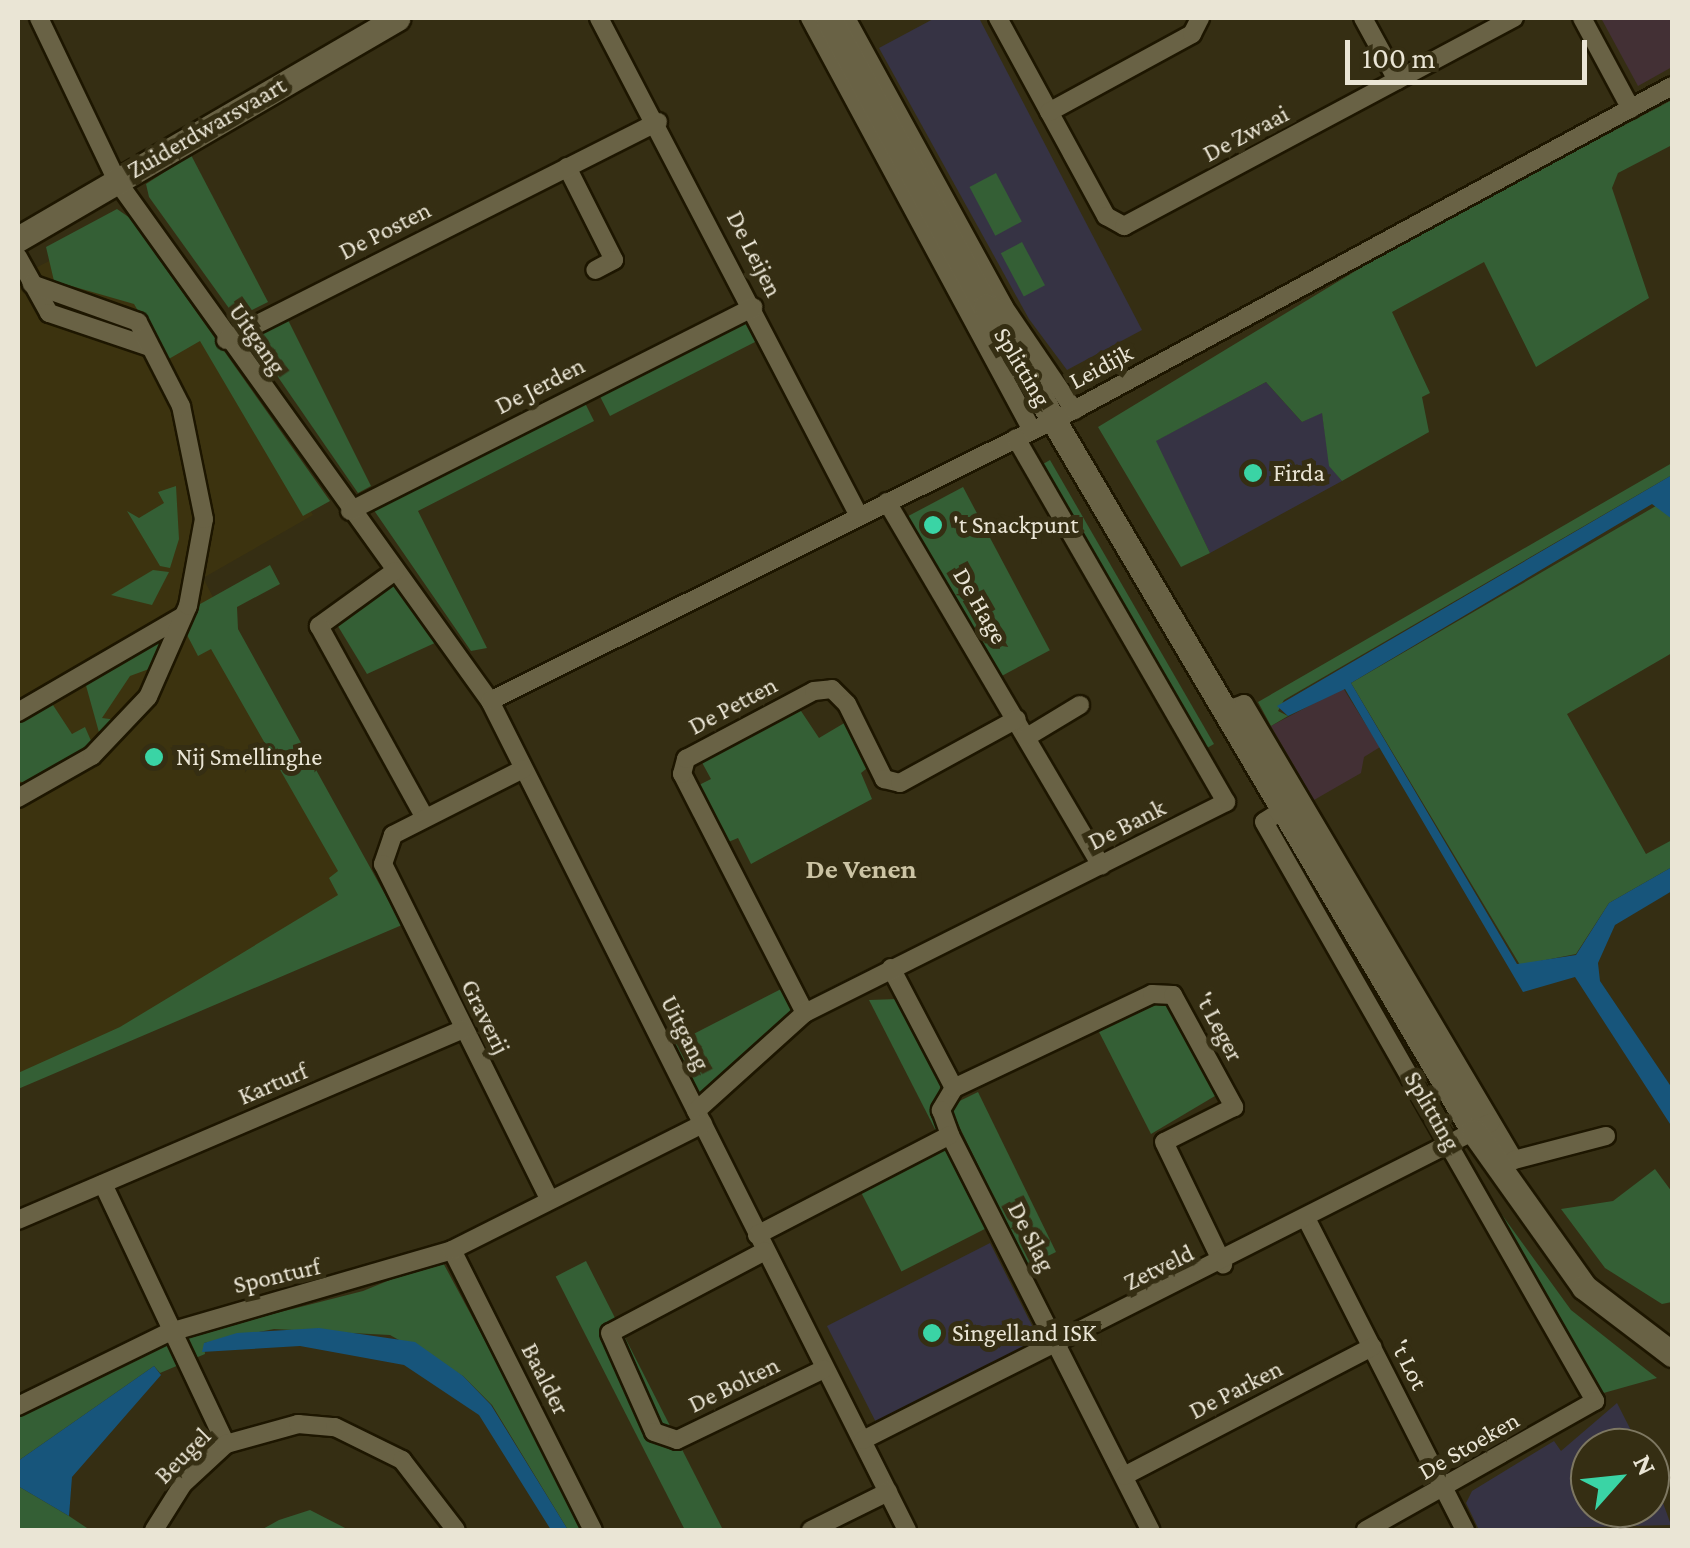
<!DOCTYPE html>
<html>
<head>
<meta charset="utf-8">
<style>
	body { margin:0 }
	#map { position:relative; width:1690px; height:1548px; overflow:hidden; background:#352e13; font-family:"Crimson Pro",serif }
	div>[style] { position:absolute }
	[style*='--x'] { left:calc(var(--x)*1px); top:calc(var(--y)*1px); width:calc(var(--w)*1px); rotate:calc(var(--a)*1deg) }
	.commercial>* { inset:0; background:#433035 }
	.built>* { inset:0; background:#3c330f }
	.education>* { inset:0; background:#363344; transform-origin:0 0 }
	.green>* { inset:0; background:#345f35; transform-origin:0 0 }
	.water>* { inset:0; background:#17557b }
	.roads { filter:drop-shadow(2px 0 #1d1600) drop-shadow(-2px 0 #1d1600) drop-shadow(0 2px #1d1600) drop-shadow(0 -2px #1d1600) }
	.street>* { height:18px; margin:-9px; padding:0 9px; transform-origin:9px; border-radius:9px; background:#696245 }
	.secondary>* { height:25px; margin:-12.5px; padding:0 12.5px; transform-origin:12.5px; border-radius:12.5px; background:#696245 }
	.dots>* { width:28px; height:28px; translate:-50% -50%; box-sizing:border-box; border:5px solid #352e13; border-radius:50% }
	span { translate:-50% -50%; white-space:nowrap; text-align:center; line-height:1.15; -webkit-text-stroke:10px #352e13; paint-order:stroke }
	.street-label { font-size:25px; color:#eae5d5 }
	.poi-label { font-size:25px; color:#eae5d5 }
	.left { translate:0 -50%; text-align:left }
	.neighbourhood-label { font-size:28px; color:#ccc4a4; font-weight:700 }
	.frame { position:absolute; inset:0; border:20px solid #eae5d5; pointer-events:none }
	.north { position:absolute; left:1570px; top:1428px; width:100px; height:100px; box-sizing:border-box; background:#352e13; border:2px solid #7d7761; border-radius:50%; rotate:63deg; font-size:28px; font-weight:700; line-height:40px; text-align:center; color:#eae5d5 }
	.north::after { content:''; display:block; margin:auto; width:35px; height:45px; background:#3ad4a5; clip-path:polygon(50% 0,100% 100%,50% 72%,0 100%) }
	.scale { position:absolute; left:1345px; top:40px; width:242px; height:45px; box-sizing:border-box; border:5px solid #eae5d5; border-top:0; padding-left:12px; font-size:30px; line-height:35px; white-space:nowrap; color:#eae5d5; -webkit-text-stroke:8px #352e13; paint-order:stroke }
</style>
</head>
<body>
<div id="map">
	<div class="commercial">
		<i style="clip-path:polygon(1601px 18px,1672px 18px,1672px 67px,1638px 86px)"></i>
		<i style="clip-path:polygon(1343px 688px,1380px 747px,1364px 757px,1361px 773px,1314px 800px,1271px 726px)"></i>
	</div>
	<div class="built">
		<i style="clip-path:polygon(53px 259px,209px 342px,313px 515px,203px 578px,363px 882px,184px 1003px,18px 1082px,18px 277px)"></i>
	</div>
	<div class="education">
		<i style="clip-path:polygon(935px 18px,979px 18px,1142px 330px,1067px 370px,1029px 319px,879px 48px)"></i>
		<i style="clip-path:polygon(1266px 382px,1302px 422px,1322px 412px,1330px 466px,1342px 481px,1210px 553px,1155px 441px)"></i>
		<i style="left:990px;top:1243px;width:110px;height:183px;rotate:63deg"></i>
		<i style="clip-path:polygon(1617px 1403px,1640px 1448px,1590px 1448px,1590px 1508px,1650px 1508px,1650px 1467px,1671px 1525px,1479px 1530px,1466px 1503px,1472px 1491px,1554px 1441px,1561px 1451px)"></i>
	</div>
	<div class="green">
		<i style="clip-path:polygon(1672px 100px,1672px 145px,1618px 173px,1612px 188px,1649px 298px,1536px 367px,1484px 262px,1392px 312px,1430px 393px,1422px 397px,1429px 432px,1342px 481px,1329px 466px,1322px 413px,1302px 422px,1266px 382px,1156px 441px,1210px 553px,1181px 567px,1098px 427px,1400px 244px)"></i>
		<i style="clip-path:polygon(191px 155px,268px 302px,236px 318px,149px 197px,146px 184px)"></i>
		<i style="left:996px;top:173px;width:55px;height:30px;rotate:62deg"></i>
		<i style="clip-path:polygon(117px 209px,130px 218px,330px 501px,303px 516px,200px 341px,167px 360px,134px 304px,54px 281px,46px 247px)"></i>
		<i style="left:1022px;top:242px;width:49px;height:24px;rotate:62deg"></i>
		<i style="clip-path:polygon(286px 316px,371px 486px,358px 493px,249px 335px)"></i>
		<i style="left:751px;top:316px;width:25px;height:171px;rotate:63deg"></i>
		<i style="clip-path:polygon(583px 399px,594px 421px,418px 511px,487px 648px,471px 651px,371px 506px)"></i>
		<i style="left:1050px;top:460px;width:328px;height:15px;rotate:60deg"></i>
		<i style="clip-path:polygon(1672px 463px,1672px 475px,1284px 700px,1278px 711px,1288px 716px,1271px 726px,1258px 702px)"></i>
		<i style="clip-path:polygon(176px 486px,179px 539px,170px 568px,160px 566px,127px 511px,139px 518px,164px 503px,158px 492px)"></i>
		<i style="left:963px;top:487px;width:185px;height:63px;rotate:62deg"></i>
		<i style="clip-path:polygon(1661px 503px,1672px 519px,1672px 653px,1567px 714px,1646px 854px,1672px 840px,1672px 867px,1609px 903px,1576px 954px,1520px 965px,1351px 683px)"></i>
		<i style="clip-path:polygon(270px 565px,280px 584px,237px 607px,238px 629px,402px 925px,18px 1089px,18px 1073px,120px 1027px,338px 895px,329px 878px,338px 871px,211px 649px,198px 656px,186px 633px,193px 608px)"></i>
		<i style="clip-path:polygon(153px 570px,169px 572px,152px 605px,111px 595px)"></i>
		<i style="clip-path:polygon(394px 583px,437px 642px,367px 674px,336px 623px)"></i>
		<i style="clip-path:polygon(165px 635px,149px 669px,130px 676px,102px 718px,117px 720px,100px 736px,85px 682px)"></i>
		<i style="clip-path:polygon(51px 702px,72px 734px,85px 727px,92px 743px,29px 784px,18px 781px,18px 722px)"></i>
		<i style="clip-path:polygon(797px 705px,819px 738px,846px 722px,871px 765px,861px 773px,872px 799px,751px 864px,738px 838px,726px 843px,697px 786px,711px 779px,699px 757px)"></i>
		<i style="clip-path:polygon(785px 987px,797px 1011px,701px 1097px,674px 1044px)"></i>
		<i style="clip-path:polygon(898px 999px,941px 1072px,937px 1133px,869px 1000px)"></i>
		<i style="clip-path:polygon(1167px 1000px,1220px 1093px,1151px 1134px,1098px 1030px)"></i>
		<i style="left:978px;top:1092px;width:178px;height:32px;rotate:64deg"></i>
		<i style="left:943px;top:1146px;width:93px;height:94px;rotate:63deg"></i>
		<i style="clip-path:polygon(1655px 1169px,1672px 1192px,1672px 1302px,1662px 1304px,1605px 1268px,1561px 1209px,1613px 1201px)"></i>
		<i style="clip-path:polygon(1476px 1179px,1571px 1310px,1657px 1378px,1600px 1394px)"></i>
		<i style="clip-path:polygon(441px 1259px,587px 1530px,568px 1530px,492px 1405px,463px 1376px,390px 1335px,274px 1329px,204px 1343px,205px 1354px,160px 1373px,154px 1366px,18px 1461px,18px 1418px,158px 1343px,363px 1291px)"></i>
		<i style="left:586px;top:1261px;width:303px;height:34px;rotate:63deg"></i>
		<i style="clip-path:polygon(18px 1486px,69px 1516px,90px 1530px,18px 1530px)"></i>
		<i style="clip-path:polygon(310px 1510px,349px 1530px,261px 1530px,279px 1520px)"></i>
	</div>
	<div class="water">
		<i style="clip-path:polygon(1672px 475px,1672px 519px,1652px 504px,1351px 683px,1517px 964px,1576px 955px,1609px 903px,1672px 867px,1672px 891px,1615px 925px,1598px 963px,1600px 981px,1672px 1088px,1672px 1127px,1575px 977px,1523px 992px,1345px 689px,1288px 716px,1277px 706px)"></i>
		<i style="clip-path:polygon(319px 1328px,415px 1342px,463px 1376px,491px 1405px,568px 1530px,551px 1530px,479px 1415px,404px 1365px,300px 1346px,202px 1352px,204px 1343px,237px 1333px)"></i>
		<i style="clip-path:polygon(154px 1366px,161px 1375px,72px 1477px,69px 1516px,18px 1486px,18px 1461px)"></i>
	</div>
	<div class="roads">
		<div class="street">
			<i style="--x:39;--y:18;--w:181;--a:64.4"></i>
			<i style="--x:117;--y:181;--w:640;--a:54.35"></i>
			<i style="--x:490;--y:701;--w:928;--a:63.3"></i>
			<i style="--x:599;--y:18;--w:562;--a:62.43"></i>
			<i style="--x:810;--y:18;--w:468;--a:61.7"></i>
			<i style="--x:846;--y:18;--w:329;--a:61.3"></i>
			<i style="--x:1004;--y:307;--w:125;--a:55.8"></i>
			<i style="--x:998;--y:18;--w:226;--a:61.4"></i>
			<i style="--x:1106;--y:216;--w:21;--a:29"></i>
			<i style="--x:1124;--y:226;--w:442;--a:-28.1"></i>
			<i style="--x:1363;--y:18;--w:71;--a:61.3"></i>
			<i style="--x:1582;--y:18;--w:103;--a:61.7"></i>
			<i style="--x:1049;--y:112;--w:163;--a:-28.6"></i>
			<i style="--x:1192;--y:34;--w:18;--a:-63"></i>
			<i style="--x:567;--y:167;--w:104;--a:63.2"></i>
			<i style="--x:614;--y:260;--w:21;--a:152"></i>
			<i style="--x:18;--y:257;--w:64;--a:61"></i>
			<i style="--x:49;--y:313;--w:103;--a:18.6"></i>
			<i style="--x:226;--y:340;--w:484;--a:-26.8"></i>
			<i style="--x:887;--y:502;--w:422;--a:59.5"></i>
			<i style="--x:350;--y:511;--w:452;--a:-26.8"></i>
			<i style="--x:395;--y:571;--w:94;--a:144.1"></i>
			<i style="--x:319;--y:626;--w:219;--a:61.1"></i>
			<i style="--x:490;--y:701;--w:652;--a:-26.49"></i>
			<i style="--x:1074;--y:410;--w:680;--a:-28.45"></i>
			<i style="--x:1225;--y:711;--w:20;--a:-20"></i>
			<i style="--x:1244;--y:704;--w:530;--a:59.37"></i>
			<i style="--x:1514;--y:1160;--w:95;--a:-14.6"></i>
			<i style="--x:18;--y:712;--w:191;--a:-30.2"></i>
			<i style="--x:1027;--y:737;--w:62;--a:-31.1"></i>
			<i style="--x:523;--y:769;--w:146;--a:153.1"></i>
			<i style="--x:393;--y:835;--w:31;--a:109"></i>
			<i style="--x:383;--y:864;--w:375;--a:63.6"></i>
			<i style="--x:18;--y:798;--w:85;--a:-29.6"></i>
			<i style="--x:92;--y:756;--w:81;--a:-46.5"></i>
			<i style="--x:148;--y:697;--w:99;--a:-66.3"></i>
			<i style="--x:188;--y:606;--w:88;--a:-79.6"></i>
			<i style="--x:204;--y:519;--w:115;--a:-101.5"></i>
			<i style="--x:181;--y:406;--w:94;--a:-117.1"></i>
			<i style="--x:138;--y:322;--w:113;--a:-160.3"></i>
			<i style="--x:1283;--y:810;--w:22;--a:148"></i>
			<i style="--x:1264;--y:822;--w:667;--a:60.24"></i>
			<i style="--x:1595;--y:1401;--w:263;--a:150.6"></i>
			<i style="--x:891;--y:968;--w:136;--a:62.3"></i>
			<i style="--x:954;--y:1088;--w:26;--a:121"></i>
			<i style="--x:941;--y:1110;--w:27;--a:70"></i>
			<i style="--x:950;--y:1135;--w:443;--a:63.1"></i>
			<i style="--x:805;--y:1013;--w:269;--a:-117.2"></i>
			<i style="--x:682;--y:774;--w:16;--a:-75"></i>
			<i style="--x:686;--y:759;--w:145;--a:-28"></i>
			<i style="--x:814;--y:691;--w:18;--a:-6"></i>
			<i style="--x:832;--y:689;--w:21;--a:45"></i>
			<i style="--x:847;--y:704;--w:84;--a:63.7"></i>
			<i style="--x:884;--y:779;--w:16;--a:14"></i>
			<i style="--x:900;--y:783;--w:133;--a:-28.7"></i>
			<i style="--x:954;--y:1088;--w:219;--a:-25.4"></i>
			<i style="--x:1152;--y:994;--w:21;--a:3"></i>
			<i style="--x:1173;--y:995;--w:128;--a:61.4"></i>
			<i style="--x:1234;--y:1107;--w:78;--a:153.4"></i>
			<i style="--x:1164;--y:1142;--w:136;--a:64.2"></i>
			<i style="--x:696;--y:1111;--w:147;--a:-42"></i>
			<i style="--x:805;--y:1013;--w:471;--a:-26.6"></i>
			<i style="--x:1226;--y:802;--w:420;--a:-120"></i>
			<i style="--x:103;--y:1184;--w:288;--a:64.7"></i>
			<i style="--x:18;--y:1220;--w:484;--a:-23.2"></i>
			<i style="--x:1308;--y:1222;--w:346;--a:63"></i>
			<i style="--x:757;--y:1235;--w:217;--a:-27.4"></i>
			<i style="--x:452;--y:1250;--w:313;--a:63.3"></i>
			<i style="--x:765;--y:1251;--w:175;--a:152.1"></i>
			<i style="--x:610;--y:1333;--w:108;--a:66"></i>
			<i style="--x:654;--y:1432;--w:24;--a:19"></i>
			<i style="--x:677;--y:1440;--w:163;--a:-25.8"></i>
			<i style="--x:18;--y:1406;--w:166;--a:-26.1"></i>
			<i style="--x:167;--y:1333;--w:297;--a:-16.2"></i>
			<i style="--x:452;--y:1250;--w:281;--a:-26.7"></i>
			<i style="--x:863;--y:1440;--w:703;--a:-26.82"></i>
			<i style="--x:1124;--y:1476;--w:280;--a:-27.5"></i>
			<i style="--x:154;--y:1530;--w:54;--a:-57.8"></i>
			<i style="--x:183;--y:1484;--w:59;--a:-42.9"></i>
			<i style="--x:226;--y:1444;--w:75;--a:-15.5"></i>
			<i style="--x:298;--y:1424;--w:37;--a:5"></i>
			<i style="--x:335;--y:1427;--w:75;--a:26.2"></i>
			<i style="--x:402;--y:1460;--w:88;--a:52.4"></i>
			<i style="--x:811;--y:1530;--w:86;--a:-26.3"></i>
		</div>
		<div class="secondary">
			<i style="--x:828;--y:18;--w:328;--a:61.3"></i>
			<i style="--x:986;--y:306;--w:959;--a:59.43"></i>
			<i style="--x:1474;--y:1132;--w:190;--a:54.6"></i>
			<i style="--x:1584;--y:1287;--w:111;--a:37.3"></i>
			<i style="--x:18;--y:239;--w:439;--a:-30.2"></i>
		</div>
	</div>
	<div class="dots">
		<i style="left:1253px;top:473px;background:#3ad4a5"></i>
		<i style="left:933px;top:525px;background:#3ad4a5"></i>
		<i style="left:154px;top:757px;background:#3ad4a5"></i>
		<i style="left:932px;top:1333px;background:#3ad4a5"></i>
	</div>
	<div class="street-label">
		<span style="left:207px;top:128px;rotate:-30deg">Zuiderdwarsvaart</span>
		<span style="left:1246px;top:134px;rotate:-28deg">De Zwaai</span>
		<span style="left:385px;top:231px;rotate:-27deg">De Posten</span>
		<span style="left:754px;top:254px;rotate:63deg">De Leijen</span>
		<span style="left:257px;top:339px;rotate:55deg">Uitgang</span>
		<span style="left:1022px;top:367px;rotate:59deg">Splitting</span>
		<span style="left:1101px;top:367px;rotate:-28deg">Leidijk</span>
		<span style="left:540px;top:386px;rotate:-27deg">De Jerden</span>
		<span style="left:980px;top:606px;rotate:60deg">De Hage</span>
		<span style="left:733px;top:706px;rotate:-28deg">De Petten</span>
		<span style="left:1127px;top:825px;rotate:-27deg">De Bank</span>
		<span style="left:485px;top:1017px;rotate:64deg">Graverij</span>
		<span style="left:1219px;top:1027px;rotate:62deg">'t Leger</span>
		<span style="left:685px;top:1033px;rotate:63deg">Uitgang</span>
		<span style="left:273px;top:1084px;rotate:-23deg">Karturf</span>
		<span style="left:1432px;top:1111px;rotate:60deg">Splitting</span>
		<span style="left:1031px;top:1237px;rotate:63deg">De Slag</span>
		<span style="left:1159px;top:1268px;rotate:-26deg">Zetveld</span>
		<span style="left:277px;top:1276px;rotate:-13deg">Sponturf</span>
		<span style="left:1409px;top:1365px;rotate:63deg">'t Lot</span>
		<span style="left:545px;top:1379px;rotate:63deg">Baalder</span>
		<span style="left:734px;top:1385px;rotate:-26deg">De Bolten</span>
		<span style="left:1236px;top:1390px;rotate:-27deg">De Parken</span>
		<span style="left:1469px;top:1446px;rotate:-30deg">De Stoeken</span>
		<span style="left:183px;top:1456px;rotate:-45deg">Beugel</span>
	</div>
	<div class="poi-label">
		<span class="left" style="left:1273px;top:473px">Firda</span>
		<span class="left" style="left:953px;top:525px">'t Snackpunt</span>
		<span class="left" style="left:176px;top:757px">Nij Smellinghe</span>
		<span class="left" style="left:952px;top:1333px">Singelland ISK</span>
	</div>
	<div class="neighbourhood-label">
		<span style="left:861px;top:869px">De Venen</span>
	</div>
	<div class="frame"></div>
	<div class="north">N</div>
	<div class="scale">100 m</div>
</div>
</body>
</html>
